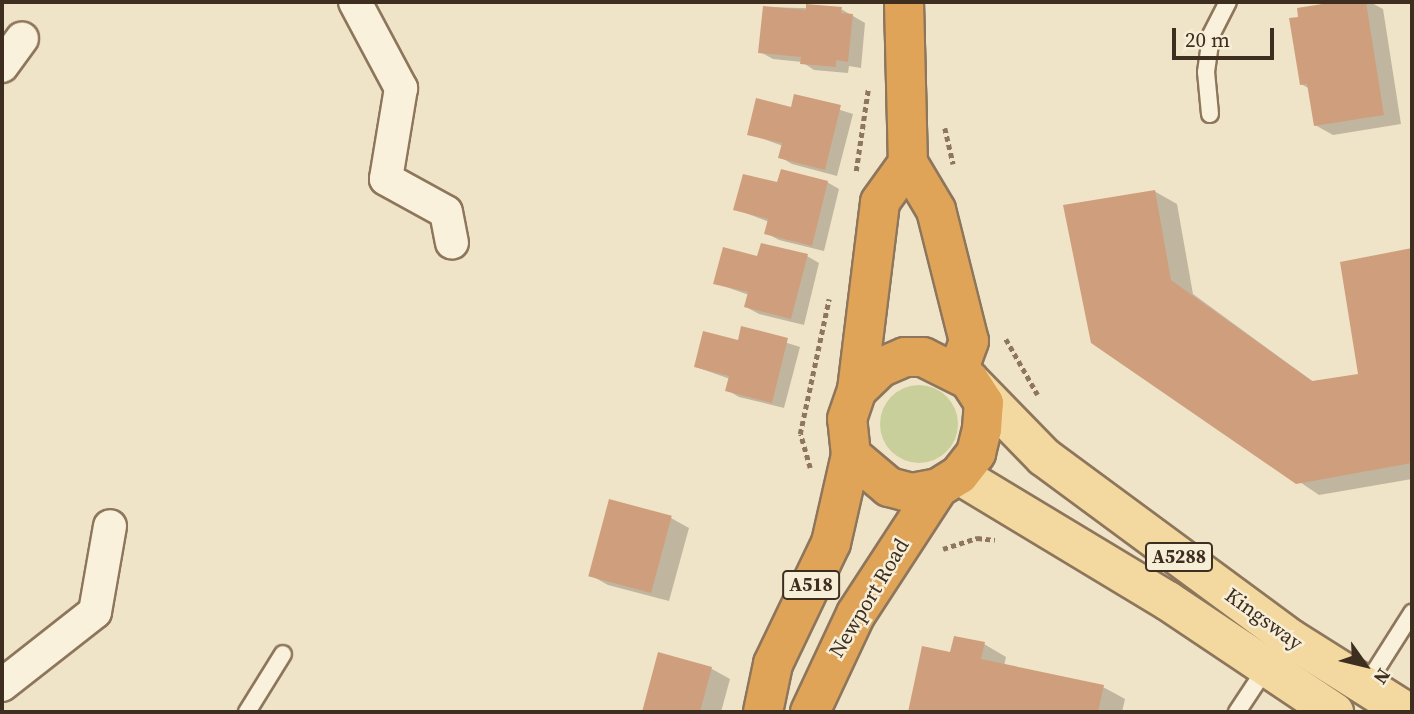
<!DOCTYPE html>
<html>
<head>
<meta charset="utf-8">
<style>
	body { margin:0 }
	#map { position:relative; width:1414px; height:714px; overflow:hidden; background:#f0e4c8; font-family:"Source Serif 4",serif }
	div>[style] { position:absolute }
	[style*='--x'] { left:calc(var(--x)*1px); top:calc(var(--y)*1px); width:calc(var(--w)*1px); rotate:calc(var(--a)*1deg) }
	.green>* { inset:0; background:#c9cf9b }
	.round { border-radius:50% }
	.shadow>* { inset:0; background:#0003 }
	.building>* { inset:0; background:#cf9f7d; transform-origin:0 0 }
	.path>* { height:4.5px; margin-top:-2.25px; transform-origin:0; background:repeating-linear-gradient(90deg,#8d765c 0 5px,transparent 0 8.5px) }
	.roads { filter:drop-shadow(2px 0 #8d765c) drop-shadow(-2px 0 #8d765c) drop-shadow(0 2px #8d765c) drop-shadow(0 -2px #8d765c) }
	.lane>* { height:16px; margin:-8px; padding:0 8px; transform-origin:8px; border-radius:8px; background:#faf1dc }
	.street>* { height:32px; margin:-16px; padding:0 16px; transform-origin:16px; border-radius:16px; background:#faf1dc }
	.primary>* { height:38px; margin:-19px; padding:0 19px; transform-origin:19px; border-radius:19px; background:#f3d9a0 }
	.highway>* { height:38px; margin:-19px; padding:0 19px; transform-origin:19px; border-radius:19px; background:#e0a458 }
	span { translate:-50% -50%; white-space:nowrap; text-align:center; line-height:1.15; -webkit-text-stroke:5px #f7eed8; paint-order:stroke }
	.shield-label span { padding:2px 5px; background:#f7eed8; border:2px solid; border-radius:5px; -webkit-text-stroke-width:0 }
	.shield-label { font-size:19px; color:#3d2e20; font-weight:700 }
	.street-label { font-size:21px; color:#3d2e20 }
	.frame { position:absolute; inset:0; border:4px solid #3d2e20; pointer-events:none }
	.north { position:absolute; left:1330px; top:630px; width:70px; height:70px; -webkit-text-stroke:5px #f7eed8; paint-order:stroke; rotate:124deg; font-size:19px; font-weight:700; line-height:28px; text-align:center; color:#3d2e20 }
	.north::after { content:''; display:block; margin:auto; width:24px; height:32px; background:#3d2e20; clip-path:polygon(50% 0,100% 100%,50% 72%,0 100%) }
	.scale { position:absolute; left:1172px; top:28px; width:102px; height:32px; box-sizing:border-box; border:4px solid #3d2e20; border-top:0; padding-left:9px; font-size:21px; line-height:24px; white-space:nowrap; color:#3d2e20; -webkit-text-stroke:5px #f7eed8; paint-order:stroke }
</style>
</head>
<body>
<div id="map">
	<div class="green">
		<i class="round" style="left:880px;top:385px;width:78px;height:78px"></i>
	</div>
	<div class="shadow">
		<i style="clip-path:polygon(1346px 2px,1370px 2px,1383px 9px,1401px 124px,1333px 135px,1315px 125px,1310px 89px,1301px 84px,1299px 9px)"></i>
		<i style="clip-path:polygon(764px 7px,841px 9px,865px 23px,861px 68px,849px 66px,848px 73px,814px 70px,802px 62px,773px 59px,760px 52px)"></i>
		<i style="clip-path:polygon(796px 96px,853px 114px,837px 176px,792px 164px,780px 157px,783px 146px,749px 134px,792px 109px)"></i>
		<i style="clip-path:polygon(827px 182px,839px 189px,824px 251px,779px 240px,766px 233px,769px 222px,735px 209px,778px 184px)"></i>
		<i style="clip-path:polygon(1154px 191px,1177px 204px,1193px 294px,1315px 383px,1360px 376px,1342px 264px,1412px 250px,1412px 479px,1319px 495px,1093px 342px)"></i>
		<i style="clip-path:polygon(807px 256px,819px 263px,804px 325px,759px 314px,746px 307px,749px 295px,715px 283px,758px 258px)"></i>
		<i style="clip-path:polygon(743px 329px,800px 347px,784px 408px,739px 397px,727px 390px,730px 379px,696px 367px,739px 342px)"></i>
		<i style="clip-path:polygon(671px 518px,689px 528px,669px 601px,608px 585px,590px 575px)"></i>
		<i style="clip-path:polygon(984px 644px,1006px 657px,1004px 666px,1103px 687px,1125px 699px,1122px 712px,909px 712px,923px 648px,951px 654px)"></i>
		<i style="clip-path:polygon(659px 654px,712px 669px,730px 679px,721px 712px,644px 712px)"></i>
	</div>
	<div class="building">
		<i style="clip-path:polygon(1335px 2px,1366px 2px,1384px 115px,1314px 126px,1307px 84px,1300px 85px,1289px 18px,1298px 17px,1297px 8px)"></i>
		<i style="clip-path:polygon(806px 4px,842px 7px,841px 13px,853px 14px,848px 62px,836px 60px,836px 67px,800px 64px,801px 57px,758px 53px,763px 6px,806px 10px)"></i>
		<i style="clip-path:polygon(794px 94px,841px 105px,825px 170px,778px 158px,782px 143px,747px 135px,756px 98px,791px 107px)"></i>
		<i style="clip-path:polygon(781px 169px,828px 181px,812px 246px,764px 234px,768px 219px,733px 210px,743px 174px,777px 182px)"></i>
		<i style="clip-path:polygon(1155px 190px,1171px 280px,1312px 381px,1358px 374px,1340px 262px,1412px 248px,1412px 463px,1296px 484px,1091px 343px,1063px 205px)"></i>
		<i style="clip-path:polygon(761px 243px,808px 254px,791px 319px,744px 307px,748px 292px,713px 284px,723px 247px,757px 256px)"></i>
		<i style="clip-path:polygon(741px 326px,788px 338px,772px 403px,725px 391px,729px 376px,694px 367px,703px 331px,738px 340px)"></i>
		<i style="left:609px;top:499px;width:65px;height:80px;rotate:15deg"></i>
		<i style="clip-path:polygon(954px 636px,985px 642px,981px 659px,1104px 685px,1098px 712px,908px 712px,922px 646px,950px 652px)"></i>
		<i style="clip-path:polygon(658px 652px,712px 667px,700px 712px,642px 712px)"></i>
	</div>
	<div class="path">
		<i style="--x:945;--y:128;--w:37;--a:77"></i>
		<i style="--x:856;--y:171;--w:82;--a:-81.6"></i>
		<i style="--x:1006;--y:339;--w:64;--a:60.3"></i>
		<i style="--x:810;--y:468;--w:35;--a:-106"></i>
		<i style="--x:800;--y:434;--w:138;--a:-77.9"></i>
		<i style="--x:943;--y:549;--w:36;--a:-18"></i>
		<i style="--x:977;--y:538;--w:18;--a:6"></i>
	</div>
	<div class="roads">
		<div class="lane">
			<i style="--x:1210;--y:114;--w:42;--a:-95.4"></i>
			<i style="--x:1206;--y:72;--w:37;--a:-82"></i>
			<i style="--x:1211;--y:35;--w:37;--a:-63"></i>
			<i style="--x:1365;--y:687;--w:88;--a:-57.6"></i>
			<i style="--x:247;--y:712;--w:68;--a:-58.2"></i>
			<i style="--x:1237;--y:712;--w:53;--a:-56.6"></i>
		</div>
		<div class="street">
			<i style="--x:355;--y:2;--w:98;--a:61.9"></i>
			<i style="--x:401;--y:88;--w:92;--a:99.4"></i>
			<i style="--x:386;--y:179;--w:68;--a:28.8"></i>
			<i style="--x:446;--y:212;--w:31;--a:79"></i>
			<i style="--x:2;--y:66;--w:34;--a:-54"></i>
			<i style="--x:2;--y:685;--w:118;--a:-38.1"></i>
			<i style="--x:95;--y:612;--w:87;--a:-80.1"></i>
		</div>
		<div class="primary">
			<i style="--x:969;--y:380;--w:107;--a:45.8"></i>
			<i style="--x:1044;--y:457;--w:307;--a:36.4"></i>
			<i style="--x:1291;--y:639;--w:137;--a:32.2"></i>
			<i style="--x:959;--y:475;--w:244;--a:31.1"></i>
			<i style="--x:1168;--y:601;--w:200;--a:33.8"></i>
		</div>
		<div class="highway">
			<i style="--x:904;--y:2;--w:161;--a:88.6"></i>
			<i style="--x:908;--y:163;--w:55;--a:59.2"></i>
			<i style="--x:936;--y:210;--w:135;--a:75.9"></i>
			<i style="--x:969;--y:341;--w:32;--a:110"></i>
			<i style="--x:851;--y:455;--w:50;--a:40.1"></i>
			<i style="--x:889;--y:487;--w:24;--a:15"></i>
			<i style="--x:912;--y:493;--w:26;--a:-11"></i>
			<i style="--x:763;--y:712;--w:49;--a:-78.2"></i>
			<i style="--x:773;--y:664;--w:134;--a:-64.4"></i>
			<i style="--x:831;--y:543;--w:90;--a:-77.2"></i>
			<i style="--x:851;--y:455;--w:36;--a:-96"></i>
			<i style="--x:847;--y:419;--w:31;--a:-71"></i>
			<i style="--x:857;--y:390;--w:189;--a:-83"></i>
			<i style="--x:880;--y:202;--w:48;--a:-54.3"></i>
			<i style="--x:810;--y:712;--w:108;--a:-64.9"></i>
			<i style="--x:856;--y:614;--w:150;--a:-56.9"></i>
			<i style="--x:938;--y:488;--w:25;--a:-32"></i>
			<i style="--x:959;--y:475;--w:28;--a:-52"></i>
			<i style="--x:976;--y:453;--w:25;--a:-76"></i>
			<i style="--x:982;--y:429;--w:26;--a:-86"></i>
			<i style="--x:984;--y:403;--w:27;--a:-123"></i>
			<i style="--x:969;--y:380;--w:51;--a:-153.4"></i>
			<i style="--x:923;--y:357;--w:18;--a:180"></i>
			<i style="--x:905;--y:357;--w:26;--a:157"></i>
			<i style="--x:881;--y:367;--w:33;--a:136"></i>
		</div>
	</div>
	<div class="shield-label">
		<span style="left:1179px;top:557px">A5288</span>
		<span style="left:811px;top:585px">A518</span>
	</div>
	<div class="street-label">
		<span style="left:869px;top:598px;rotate:-59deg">Newport Road</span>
		<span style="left:1264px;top:619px;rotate:36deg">Kingsway</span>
	</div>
	<div class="frame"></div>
	<div class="north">N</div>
	<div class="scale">20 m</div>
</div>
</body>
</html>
